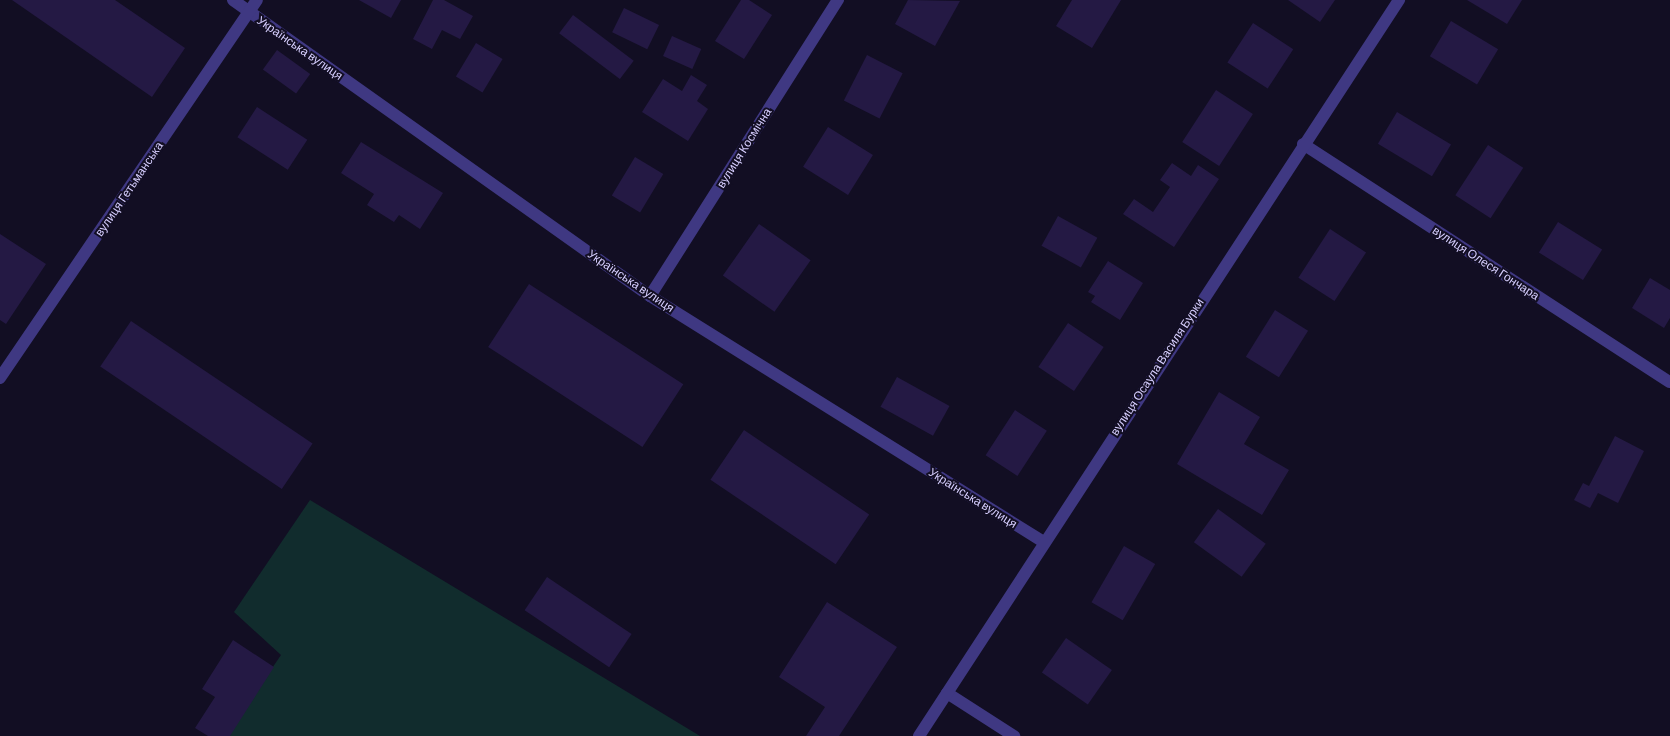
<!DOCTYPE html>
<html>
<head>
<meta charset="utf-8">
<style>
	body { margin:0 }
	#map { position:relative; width:1670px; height:736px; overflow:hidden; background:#120e23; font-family:Barlow,sans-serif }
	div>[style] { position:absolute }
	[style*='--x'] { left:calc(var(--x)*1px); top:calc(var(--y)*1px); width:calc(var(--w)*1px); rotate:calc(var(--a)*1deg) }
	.green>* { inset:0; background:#112c2d }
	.building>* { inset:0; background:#241944; transform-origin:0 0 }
	.minor>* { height:12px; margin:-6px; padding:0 6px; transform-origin:6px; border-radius:6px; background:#3f3882 }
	span { translate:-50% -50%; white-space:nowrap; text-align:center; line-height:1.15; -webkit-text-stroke:4px #120e23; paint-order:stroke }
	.street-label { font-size:12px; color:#d7cfff }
</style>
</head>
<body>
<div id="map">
	<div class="green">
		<i style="clip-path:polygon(310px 500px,700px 736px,226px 736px,281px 655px,234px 612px)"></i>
	</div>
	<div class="building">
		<i style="clip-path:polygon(12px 0,115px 0,185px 48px,152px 97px)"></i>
		<i style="clip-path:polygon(359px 0,401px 0,391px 18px)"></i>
		<i style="clip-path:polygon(433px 0,444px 0,473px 16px,460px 39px,442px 30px,432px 49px,413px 39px)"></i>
		<i style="clip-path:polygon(741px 0,749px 0,772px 15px,744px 59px,715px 41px)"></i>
		<i style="clip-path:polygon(908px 0,960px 1px,935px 46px,895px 24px)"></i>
		<i style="clip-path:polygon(1072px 0,1121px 0,1092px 48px,1056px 26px)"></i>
		<i style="clip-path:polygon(1288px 0,1335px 0,1320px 22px)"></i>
		<i style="clip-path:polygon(1467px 0,1522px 0,1507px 24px)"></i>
		<i style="left:624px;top:8px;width:39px;height:27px;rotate:26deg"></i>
		<i style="left:573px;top:15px;width:76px;height:23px;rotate:37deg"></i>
		<i style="left:1451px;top:21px;width:55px;height:41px;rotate:31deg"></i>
		<i style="left:1253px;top:23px;width:48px;height:47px;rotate:33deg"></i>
		<i style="left:672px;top:36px;width:32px;height:22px;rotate:24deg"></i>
		<i style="left:476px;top:43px;width:31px;height:39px;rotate:31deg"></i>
		<i style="left:277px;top:50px;width:41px;height:24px;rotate:36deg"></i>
		<i style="left:867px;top:55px;width:40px;height:51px;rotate:27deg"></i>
		<i style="clip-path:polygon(691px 75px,707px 85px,697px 101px,708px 109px,688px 141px,642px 112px,663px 79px,682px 91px)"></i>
		<i style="left:1216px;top:90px;width:44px;height:62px;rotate:33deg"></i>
		<i style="left:257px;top:107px;width:60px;height:36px;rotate:33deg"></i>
		<i style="left:1397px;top:112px;width:63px;height:37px;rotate:31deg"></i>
		<i style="left:828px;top:127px;width:53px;height:47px;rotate:32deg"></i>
		<i style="clip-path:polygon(361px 142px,443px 193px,420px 229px,399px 215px,394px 222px,367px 205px,374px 194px,341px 173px)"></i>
		<i style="left:1488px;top:145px;width:42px;height:60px;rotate:33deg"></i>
		<i style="left:635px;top:157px;width:33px;height:45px;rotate:31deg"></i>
		<i style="clip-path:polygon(1172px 163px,1191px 176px,1198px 165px,1219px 179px,1174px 247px,1123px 214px,1134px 199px,1153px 212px,1170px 187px,1160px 180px)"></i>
		<i style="left:1058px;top:216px;width:45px;height:34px;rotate:29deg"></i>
		<i style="left:1558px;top:222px;width:52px;height:36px;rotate:32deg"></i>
		<i style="left:759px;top:224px;width:63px;height:63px;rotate:35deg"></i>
		<i style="left:1330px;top:229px;width:43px;height:58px;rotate:33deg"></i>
		<i style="clip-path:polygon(0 234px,46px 264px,6px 324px,0 320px)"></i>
		<i style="clip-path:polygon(1108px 261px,1143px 283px,1120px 320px,1091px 302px,1095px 296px,1088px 292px)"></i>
		<i style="clip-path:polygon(1650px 278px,1670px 290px,1670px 318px,1664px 328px,1632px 308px)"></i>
		<i style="left:529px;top:284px;width:184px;height:75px;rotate:33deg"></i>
		<i style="left:1275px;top:310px;width:39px;height:55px;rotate:32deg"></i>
		<i style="left:131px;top:321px;width:219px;height:55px;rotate:34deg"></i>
		<i style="left:1068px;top:323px;width:43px;height:53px;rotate:34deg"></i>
		<i style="left:897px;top:377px;width:60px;height:34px;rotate:29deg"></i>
		<i style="clip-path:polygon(1219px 392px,1260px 417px,1244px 444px,1289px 470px,1262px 515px,1177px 464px)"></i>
		<i style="left:1015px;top:410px;width:38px;height:54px;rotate:33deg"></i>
		<i style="left:744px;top:430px;width:151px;height:60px;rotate:34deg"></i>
		<i style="clip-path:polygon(1615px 436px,1644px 451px,1618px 503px,1598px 493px,1590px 508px,1574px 500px,1583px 483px,1589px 486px)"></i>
		<i style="left:1218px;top:509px;width:59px;height:41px;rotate:36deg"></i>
		<i style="left:1124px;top:546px;width:36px;height:65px;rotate:30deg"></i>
		<i style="left:547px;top:577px;width:102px;height:40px;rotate:34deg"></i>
		<i style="clip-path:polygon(827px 602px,897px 647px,839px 736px,806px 736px,825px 707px,779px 677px)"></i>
		<i style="left:1066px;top:638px;width:56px;height:42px;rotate:35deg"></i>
		<i style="clip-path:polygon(233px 640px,274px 667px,230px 736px,208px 736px,195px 728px,215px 697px,202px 689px)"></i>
	</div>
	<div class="minor">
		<i style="--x:233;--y:0;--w:511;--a:35.37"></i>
		<i style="--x:650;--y:296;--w:464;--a:32"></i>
		<i style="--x:1303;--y:144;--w:437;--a:33"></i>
		<i style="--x:650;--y:296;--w:351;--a:-57.6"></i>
		<i style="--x:0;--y:378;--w:457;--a:-55.8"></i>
		<i style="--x:947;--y:693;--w:80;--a:32.7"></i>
		<i style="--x:919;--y:736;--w:879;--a:-56.89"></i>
	</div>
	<div class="street-label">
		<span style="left:300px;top:48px;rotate:35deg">Українська вулиця</span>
		<span style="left:744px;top:148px;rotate:-58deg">вулиця Космічна</span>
		<span style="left:129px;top:189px;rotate:-56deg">вулиця Гетьманська</span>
		<span style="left:1486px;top:263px;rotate:33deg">вулиця Олеся Гончара</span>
		<span style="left:631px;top:281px;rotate:34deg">Українська вулиця</span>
		<span style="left:1157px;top:367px;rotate:-57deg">вулиця Осаула Василя Бурки</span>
		<span style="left:973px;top:498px;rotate:32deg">Українська вулиця</span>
	</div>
</div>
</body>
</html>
